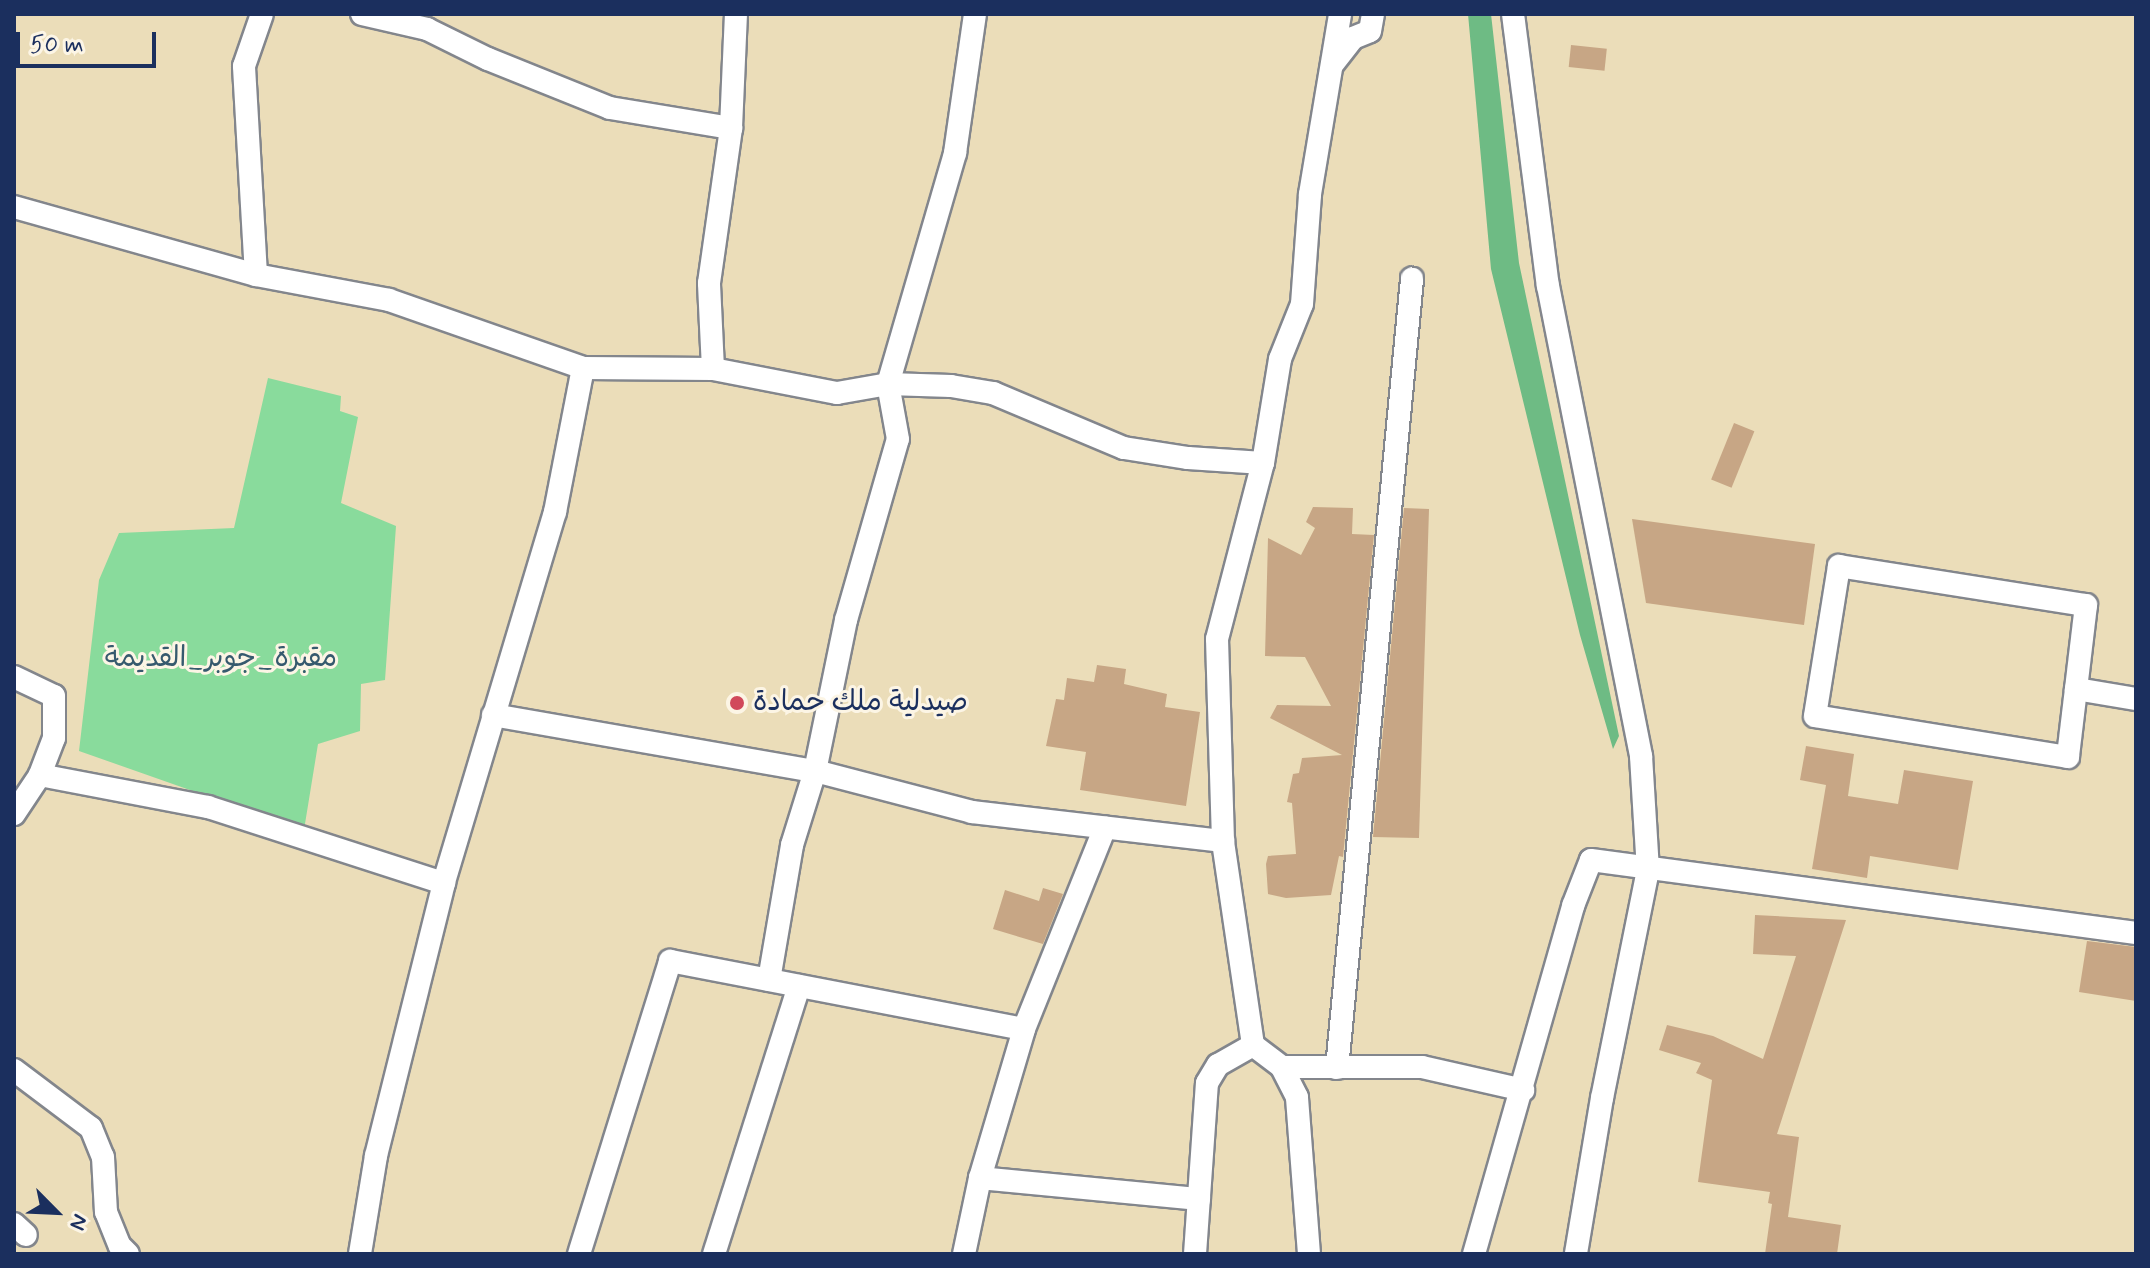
<!DOCTYPE html>
<html>
<head>
<meta charset="utf-8">
<style>
	body { margin:0 }
	#map { position:relative; width:2150px; height:1268px; overflow:hidden; background:#ebddb9; font-family:Mynerve,"Playpen Sans Arabic",sans-serif }
	div>[style] { position:absolute }
	[style*='--x'] { left:calc(var(--x)*1px); top:calc(var(--y)*1px); width:calc(var(--w)*1px); rotate:calc(var(--a)*1deg) }
	.green>* { inset:0; background:#89db9c }
	.forest>* { inset:0; background:#6ebb84 }
	.building>* { inset:0; background:#c7a685; transform-origin:0 0 }
	.roads { filter:drop-shadow(2px 0 #83868c) drop-shadow(-2px 0 #83868c) drop-shadow(0 2px #83868c) drop-shadow(0 -2px #83868c) }
	.minor>* { height:22px; margin:-11px; padding:0 11px; transform-origin:11px; border-radius:11px; background:#fff }
	.dots>* { width:22px; height:22px; translate:-50% -50%; box-sizing:border-box; border:4px solid #fcf5e5; border-radius:50% }
	span { translate:-50% -50%; white-space:nowrap; text-align:center; line-height:1.15; -webkit-text-stroke:6px #fcf5e5; paint-order:stroke }
	.park-label { font-size:28px; color:#365a6e }
	.poi-label { font-size:28px; color:#1b2f5e }
	.left { translate:0 -50%; text-align:left }
	.frame { position:absolute; inset:0; border:16px solid #1b2f5e; pointer-events:none }
	.north { position:absolute; left:16px; top:1172px; width:80px; height:80px; -webkit-text-stroke:6px #fcf5e5; paint-order:stroke; rotate:114deg; font-size:22px; font-weight:700; line-height:32px; text-align:center; color:#1b2f5e }
	.north::after { content:''; display:block; margin:auto; width:28px; height:36px; background:#1b2f5e; clip-path:polygon(50% 0,100% 100%,50% 72%,0 100%) }
	.scale { position:absolute; left:16px; top:32px; width:140px; height:36px; box-sizing:border-box; border:4px solid #1b2f5e; border-top:0; padding-left:10px; font-size:24px; line-height:28px; white-space:nowrap; color:#1b2f5e; -webkit-text-stroke:6px #fcf5e5; paint-order:stroke }
</style>
</head>
<body>
<div id="map">
	<div class="green">
		<i style="clip-path:polygon(268px 378px,341px 396px,340px 411px,358px 417px,341px 503px,396px 526px,385px 680px,361px 684px,360px 731px,318px 744px,304px 830px,79px 751px,99px 580px,119px 533px,234px 528px)"></i>
	</div>
	<div class="forest">
		<i style="clip-path:polygon(1468px 14px,1491px 14px,1519px 263px,1619px 736px,1613px 749px,1580px 635px,1491px 269px)"></i>
	</div>
	<div class="building">
		<i style="left:1571px;top:45px;width:36px;height:22px;rotate:6deg"></i>
		<i style="left:1734px;top:423px;width:22px;height:61px;rotate:22deg"></i>
		<i style="clip-path:polygon(1313px 507px,1353px 508px,1352px 534px,1374px 535px,1343px 857px,1339px 856px,1331px 895px,1286px 898px,1268px 894px,1266px 864px,1268px 856px,1296px 854px,1292px 803px,1287px 802px,1293px 774px,1299px 773px,1302px 758px,1342px 755px,1270px 718px,1277px 705px,1331px 706px,1305px 657px,1265px 656px,1268px 538px,1301px 555px,1315px 528px,1306px 522px)"></i>
		<i style="clip-path:polygon(1404px 508px,1429px 509px,1419px 838px,1373px 837px)"></i>
		<i style="clip-path:polygon(1632px 519px,1815px 544px,1804px 625px,1646px 603px)"></i>
		<i style="clip-path:polygon(1097px 665px,1126px 669px,1124px 684px,1167px 694px,1165px 707px,1200px 712px,1186px 806px,1080px 790px,1086px 752px,1046px 746px,1056px 699px,1064px 700px,1067px 678px,1094px 682px)"></i>
		<i style="clip-path:polygon(1806px 746px,1854px 754px,1848px 796px,1898px 804px,1904px 770px,1973px 781px,1958px 870px,1870px 856px,1867px 878px,1812px 869px,1826px 785px,1800px 780px)"></i>
		<i style="clip-path:polygon(1043px 888px,1063px 894px,1043px 944px,993px 929px,1005px 890px,1039px 901px)"></i>
		<i style="clip-path:polygon(1755px 915px,1846px 920px,1777px 1134px,1799px 1137px,1788px 1217px,1841px 1225px,1837px 1254px,1765px 1254px,1772px 1204px,1768px 1203px,1770px 1192px,1698px 1182px,1712px 1080px,1696px 1073px,1701px 1063px,1659px 1050px,1667px 1025px,1713px 1036px,1763px 1059px,1796px 956px,1753px 954px)"></i>
		<i style="clip-path:polygon(2087px 941px,2136px 947px,2136px 1001px,2079px 992px)"></i>
	</div>
	<div class="roads">
		<div class="minor">
			<i style="--x:362;--y:14;--w:67;--a:13"></i>
			<i style="--x:427;--y:29;--w:68;--a:26.2"></i>
			<i style="--x:488;--y:59;--w:131;--a:21.9"></i>
			<i style="--x:610;--y:108;--w:123;--a:9.4"></i>
			<i style="--x:1513;--y:14;--w:274;--a:82.7"></i>
			<i style="--x:1548;--y:286;--w:479;--a:78.8"></i>
			<i style="--x:1641;--y:756;--w:114;--a:86.5"></i>
			<i style="--x:1648;--y:870;--w:233;--a:101.4"></i>
			<i style="--x:1602;--y:1098;--w:158;--a:99.5"></i>
			<i style="--x:1332;--y:65;--w:34;--a:-52"></i>
			<i style="--x:1353;--y:38;--w:18;--a:-22"></i>
			<i style="--x:1370;--y:31;--w:17;--a:-80"></i>
			<i style="--x:14;--y:207;--w:251;--a:15.7"></i>
			<i style="--x:256;--y:275;--w:135;--a:10.6"></i>
			<i style="--x:389;--y:300;--w:206;--a:19.3"></i>
			<i style="--x:583;--y:368;--w:147;--a:101"></i>
			<i style="--x:555;--y:512;--w:387;--a:106.7"></i>
			<i style="--x:444;--y:883;--w:281;--a:104"></i>
			<i style="--x:376;--y:1156;--w:99;--a:99.3"></i>
			<i style="--x:256;--y:275;--w:209;--a:-93.3"></i>
			<i style="--x:244;--y:66;--w:55;--a:-70.9"></i>
			<i style="--x:583;--y:368;--w:130;--a:0.4"></i>
			<i style="--x:713;--y:369;--w:126;--a:11"></i>
			<i style="--x:837;--y:393;--w:52;--a:-10"></i>
			<i style="--x:888;--y:384;--w:63;--a:1.8"></i>
			<i style="--x:951;--y:386;--w:43;--a:9.5"></i>
			<i style="--x:993;--y:393;--w:142;--a:22.8"></i>
			<i style="--x:1124;--y:448;--w:65;--a:8.9"></i>
			<i style="--x:1188;--y:458;--w:75;--a:3.8"></i>
			<i style="--x:713;--y:369;--w:86;--a:-92.7"></i>
			<i style="--x:709;--y:283;--w:157;--a:-81.9"></i>
			<i style="--x:731;--y:128;--w:114;--a:-87.5"></i>
			<i style="--x:1839;--y:566;--w:250;--a:9"></i>
			<i style="--x:2086;--y:605;--w:153;--a:96.8"></i>
			<i style="--x:2068;--y:757;--w:256;--a:-170.8"></i>
			<i style="--x:1815;--y:716;--w:152;--a:-80.9"></i>
			<i style="--x:14;--y:677;--w:44;--a:25.4"></i>
			<i style="--x:54;--y:696;--w:42;--a:90"></i>
			<i style="--x:54;--y:738;--w:40;--a:111"></i>
			<i style="--x:40;--y:775;--w:47;--a:123.7"></i>
			<i style="--x:2076;--y:689;--w:61;--a:9.5"></i>
			<i style="--x:493;--y:715;--w:327;--a:9.9"></i>
			<i style="--x:815;--y:771;--w:162;--a:14.6"></i>
			<i style="--x:972;--y:812;--w:253;--a:6.6"></i>
			<i style="--x:40;--y:775;--w:171;--a:10.8"></i>
			<i style="--x:208;--y:807;--w:248;--a:17.9"></i>
			<i style="--x:769;--y:980;--w:137;--a:-80.3"></i>
			<i style="--x:792;--y:845;--w:77;--a:-72.7"></i>
			<i style="--x:815;--y:771;--w:154;--a:-78.4"></i>
			<i style="--x:846;--y:620;--w:188;--a:-74"></i>
			<i style="--x:898;--y:439;--w:56;--a:-100.3"></i>
			<i style="--x:888;--y:384;--w:241;--a:-73.8"></i>
			<i style="--x:955;--y:153;--w:140;--a:-81.8"></i>
			<i style="--x:1282;--y:1067;--w:140;--a:0"></i>
			<i style="--x:1422;--y:1067;--w:104;--a:12.8"></i>
			<i style="--x:1337;--y:1068;--w:793;--a:-84.57"></i>
			<i style="--x:14;--y:1070;--w:96;--a:37"></i>
			<i style="--x:91;--y:1128;--w:31;--a:68"></i>
			<i style="--x:103;--y:1157;--w:55;--a:86.9"></i>
			<i style="--x:106;--y:1212;--w:37;--a:68"></i>
			<i style="--x:120;--y:1246;--w:11;--a:45"></i>
			<i style="--x:980;--y:1178;--w:220;--a:5.5"></i>
			<i style="--x:14;--y:1224;--w:16;--a:43"></i>
			<i style="--x:579;--y:1254;--w:307;--a:-72.7"></i>
			<i style="--x:670;--y:961;--w:360;--a:10.9"></i>
			<i style="--x:714;--y:1254;--w:281;--a:-72.4"></i>
			<i style="--x:964;--y:1254;--w:78;--a:-78.1"></i>
			<i style="--x:980;--y:1178;--w:155;--a:-73.5"></i>
			<i style="--x:1024;--y:1029;--w:217;--a:-68.1"></i>
			<i style="--x:1195;--y:1254;--w:171;--a:-86"></i>
			<i style="--x:1207;--y:1083;--w:21;--a:-59"></i>
			<i style="--x:1218;--y:1065;--w:40;--a:-29.7"></i>
			<i style="--x:1309;--y:1254;--w:157;--a:-94.4"></i>
			<i style="--x:1297;--y:1097;--w:34;--a:-117"></i>
			<i style="--x:1282;--y:1067;--w:36;--a:-143"></i>
			<i style="--x:1253;--y:1045;--w:206;--a:-98.4"></i>
			<i style="--x:1223;--y:841;--w:202;--a:-91.7"></i>
			<i style="--x:1217;--y:639;--w:182;--a:-75.4"></i>
			<i style="--x:1263;--y:463;--w:105;--a:-80.7"></i>
			<i style="--x:1280;--y:359;--w:59;--a:-68.2"></i>
			<i style="--x:1302;--y:304;--w:110;--a:-85.8"></i>
			<i style="--x:1310;--y:194;--w:182;--a:-80.5"></i>
			<i style="--x:1474;--y:1254;--w:362;--a:-74.1"></i>
			<i style="--x:1573;--y:906;--w:49;--a:-68.6"></i>
			<i style="--x:1591;--y:860;--w:550;--a:7.63"></i>
		</div>
	</div>
	<div class="dots">
		<i style="left:737px;top:703px;background:#d1495b"></i>
	</div>
	<div class="park-label">
		<span style="left:221px;top:659px">مقبرة_جوبر_القديمة</span>
	</div>
	<div class="poi-label">
		<span class="left" style="left:753px;top:703px">صيدلية ملك حمادة</span>
	</div>
	<div class="frame"></div>
	<div class="north">N</div>
	<div class="scale">50 m</div>
</div>
</body>
</html>
